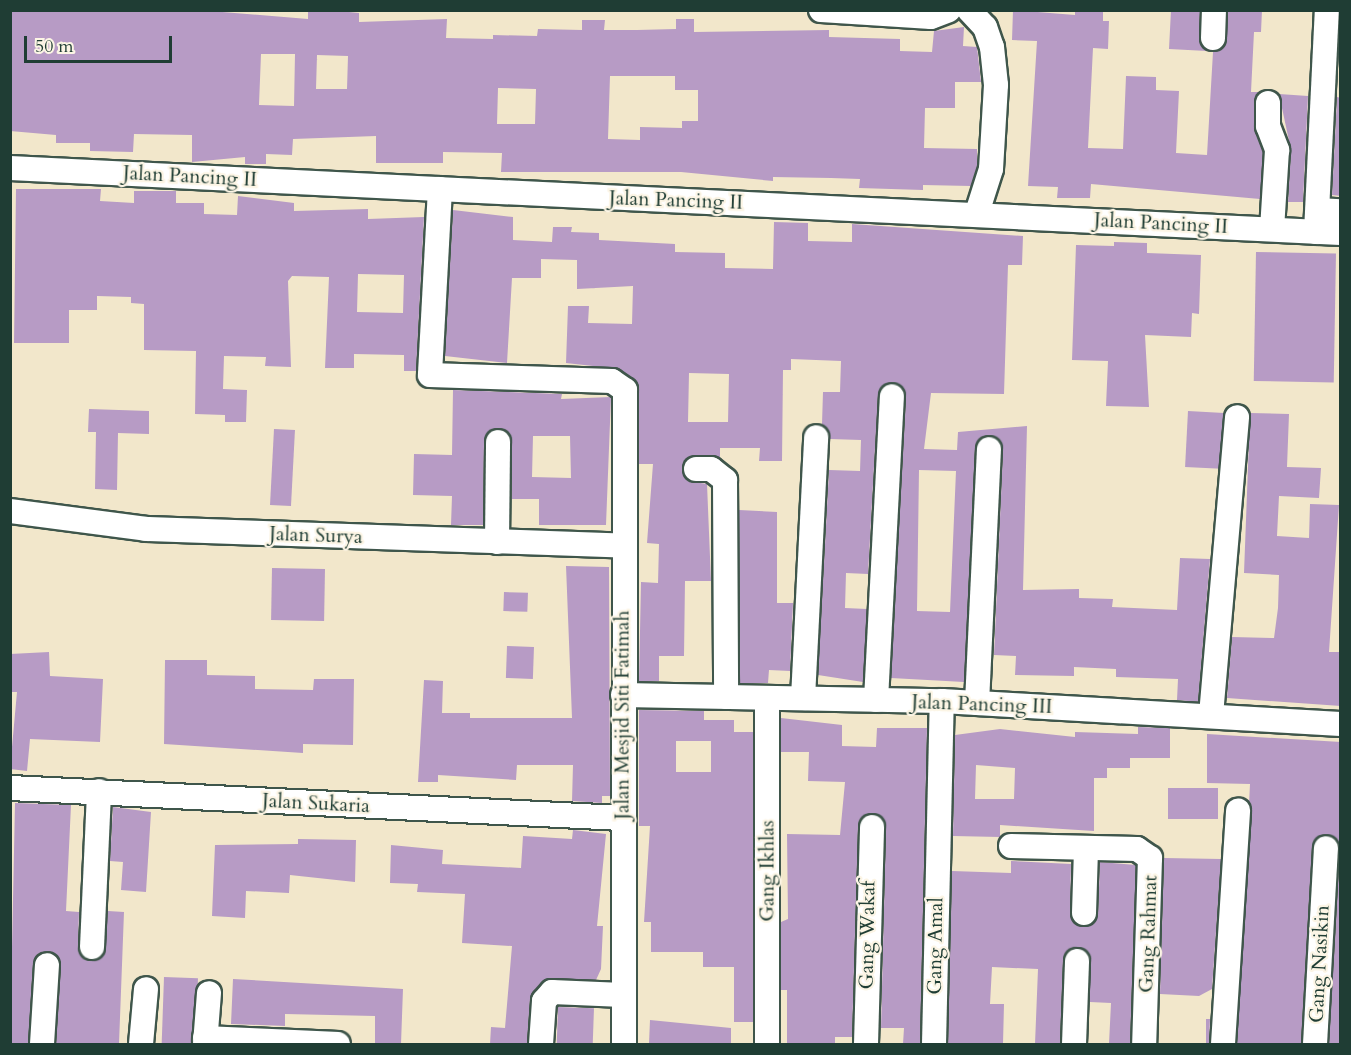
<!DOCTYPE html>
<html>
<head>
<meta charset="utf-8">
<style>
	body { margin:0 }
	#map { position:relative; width:1351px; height:1055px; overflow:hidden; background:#f2e7cb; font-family:Cardo,serif }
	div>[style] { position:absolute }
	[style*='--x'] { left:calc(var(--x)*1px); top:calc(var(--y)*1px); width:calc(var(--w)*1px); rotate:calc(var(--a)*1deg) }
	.building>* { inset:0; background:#b79bc5; transform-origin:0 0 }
	.roads { filter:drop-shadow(2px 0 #3f564b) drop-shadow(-2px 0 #3f564b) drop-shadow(0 2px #3f564b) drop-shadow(0 -2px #3f564b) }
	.minor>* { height:24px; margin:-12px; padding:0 12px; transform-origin:12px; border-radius:12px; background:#fff }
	span { translate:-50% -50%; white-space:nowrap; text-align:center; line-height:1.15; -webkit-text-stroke:4.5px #fcf5e5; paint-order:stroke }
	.street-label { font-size:20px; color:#1f3d34 }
	.frame { position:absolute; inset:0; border:12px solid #1f3d34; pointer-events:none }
	.scale { position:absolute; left:24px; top:36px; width:148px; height:27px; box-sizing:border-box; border:3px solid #1f3d34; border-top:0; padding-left:8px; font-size:18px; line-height:21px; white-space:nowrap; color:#1f3d34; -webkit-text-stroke:4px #fcf5e5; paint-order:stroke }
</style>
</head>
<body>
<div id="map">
	<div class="building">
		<i style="clip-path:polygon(evenodd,10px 10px,198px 10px,308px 19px,308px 10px,329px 10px,359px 13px,359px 22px,447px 19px,446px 38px,493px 39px,493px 35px,537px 36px,538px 29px,582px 30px,582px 20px,605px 20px,604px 30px,637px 30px,676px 29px,676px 19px,694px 19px,694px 32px,829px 30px,829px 37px,900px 39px,900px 51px,932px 52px,934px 31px,964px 27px,963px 46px,977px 47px,981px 82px,955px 82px,955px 108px,925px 108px,924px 148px,977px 149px,977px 166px,971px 186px,923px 185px,923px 190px,859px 188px,860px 179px,831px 178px,773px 177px,773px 181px,681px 172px,501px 172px,502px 153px,443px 152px,443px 163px,376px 163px,376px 136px,293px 139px,292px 155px,266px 154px,266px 164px,245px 164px,245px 157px,192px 162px,192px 135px,134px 134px,133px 152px,90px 151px,90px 143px,56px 143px,56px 135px,10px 131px,10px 10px,261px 54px,295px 54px,294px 106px,259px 105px,261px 54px,10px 10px,317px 55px,348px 56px,347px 89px,316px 89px,317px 55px,10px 10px,610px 76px,675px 76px,675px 90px,698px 90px,698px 121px,682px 121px,682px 128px,640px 127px,640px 140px,608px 139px,610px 76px,10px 10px,498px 88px,536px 89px,535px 124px,497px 124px,498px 88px)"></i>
		<i style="clip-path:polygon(1013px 10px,1075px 15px,1075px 10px,1103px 10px,1103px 21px,1109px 21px,1108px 49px,1093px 48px,1088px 148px,1123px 149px,1126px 76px,1156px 77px,1156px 90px,1179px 91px,1176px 153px,1207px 155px,1213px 52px,1225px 45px,1228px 10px,1262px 10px,1261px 32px,1254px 32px,1251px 92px,1259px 92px,1254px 126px,1263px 152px,1260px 199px,1091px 184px,1090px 198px,1057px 198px,1058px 187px,1028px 186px,1037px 41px,1012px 40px)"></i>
		<i style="clip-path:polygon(1171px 10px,1200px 10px,1199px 38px,1207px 51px,1169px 49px)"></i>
		<i style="clip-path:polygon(1279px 94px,1308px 96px,1303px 202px,1288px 202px,1291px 150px)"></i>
		<i style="clip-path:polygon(1337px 97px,1341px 98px,1341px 196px,1332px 195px)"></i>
		<i style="clip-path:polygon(evenodd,16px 189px,101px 189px,100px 201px,134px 203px,134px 191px,176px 191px,176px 203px,204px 203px,204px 214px,237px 215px,238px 196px,294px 203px,294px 211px,368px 209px,368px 219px,424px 217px,416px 371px,404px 371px,404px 355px,354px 354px,354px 368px,325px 368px,329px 277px,292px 276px,288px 281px,291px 367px,265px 366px,266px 357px,224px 356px,223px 389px,247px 390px,246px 422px,225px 422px,225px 415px,195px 414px,196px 351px,144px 350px,144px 304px,131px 303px,131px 297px,97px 296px,97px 310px,69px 310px,69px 343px,14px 343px,16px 189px,358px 274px,404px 275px,403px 313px,357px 312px,358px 274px)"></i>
		<i style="clip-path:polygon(evenodd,453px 210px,513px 217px,513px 240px,552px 242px,553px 227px,572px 227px,571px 232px,599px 233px,599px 240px,675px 244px,675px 252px,725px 253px,725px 268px,773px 269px,774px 222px,808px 223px,808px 241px,852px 242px,852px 224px,1023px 236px,1022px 265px,1008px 265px,1004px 394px,931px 393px,924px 449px,957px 450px,958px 432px,1027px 426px,1023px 590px,1079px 589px,1079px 598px,1113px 599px,1112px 607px,1177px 610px,1180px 558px,1210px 559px,1198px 702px,1177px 700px,1178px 679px,1116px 677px,1116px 669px,1074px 667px,1074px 676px,1015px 675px,1016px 656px,994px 655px,1003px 450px,990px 435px,975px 448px,964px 682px,891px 678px,906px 397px,893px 382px,878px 395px,868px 574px,846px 573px,845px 608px,867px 609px,863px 682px,818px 675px,829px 470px,860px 471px,861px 440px,830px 439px,822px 424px,823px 392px,840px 392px,841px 361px,791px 359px,791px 370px,783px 370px,782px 461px,759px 461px,760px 448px,720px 448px,720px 458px,696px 455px,684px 461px,688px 481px,707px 484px,711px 581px,685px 581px,684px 656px,659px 656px,659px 681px,639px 681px,641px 582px,658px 583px,659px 544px,647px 543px,653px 464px,639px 464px,639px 389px,620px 369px,566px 363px,568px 306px,589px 306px,588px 323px,632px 324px,633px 286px,577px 289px,577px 260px,541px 259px,541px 278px,512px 278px,507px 363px,445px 356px,453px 210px,689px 373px,729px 374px,728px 422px,688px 422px,689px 373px,453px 210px,919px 470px,956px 471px,950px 612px,917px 611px,919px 470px)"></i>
		<i style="clip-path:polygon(1114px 242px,1147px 243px,1147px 253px,1201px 255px,1199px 314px,1192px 313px,1191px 337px,1145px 335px,1149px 407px,1106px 406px,1108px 361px,1072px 360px,1076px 245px,1114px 246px)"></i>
		<i style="left:1256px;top:252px;width:80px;height:129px;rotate:1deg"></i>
		<i style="clip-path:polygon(evenodd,453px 390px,562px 394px,561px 399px,611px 397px,606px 525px,539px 525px,539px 499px,512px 499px,512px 442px,499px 428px,484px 441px,483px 525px,451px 525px,452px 496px,413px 495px,414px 454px,452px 455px,453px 390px,533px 436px,570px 436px,571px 478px,532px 477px,533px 436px)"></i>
		<i style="clip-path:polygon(89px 409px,149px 411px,149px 434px,118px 433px,117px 490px,95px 489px,96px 432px,88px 432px)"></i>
		<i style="left:1188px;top:411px;width:36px;height:56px;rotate:3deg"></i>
		<i style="clip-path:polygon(1250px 413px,1289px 414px,1287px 467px,1321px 468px,1319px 498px,1279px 496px,1277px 536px,1309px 538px,1310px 504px,1339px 505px,1329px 652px,1341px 652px,1341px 706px,1227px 698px,1232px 637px,1274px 638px,1278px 608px,1279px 575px,1244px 573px)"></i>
		<i style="left:274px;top:429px;width:21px;height:76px;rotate:3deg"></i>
		<i style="clip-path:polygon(739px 510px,777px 512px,777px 603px,793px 603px,790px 671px,769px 670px,768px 683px,740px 683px)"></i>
		<i style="clip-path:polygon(566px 566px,609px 567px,610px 796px,602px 796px,602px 803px,572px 801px,573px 765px,517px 765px,516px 780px,438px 775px,438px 782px,418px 782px,424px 680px,443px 681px,442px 713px,470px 713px,470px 718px,572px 718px)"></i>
		<i style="left:272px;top:568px;width:53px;height:52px;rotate:1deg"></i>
		<i style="left:504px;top:592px;width:24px;height:19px;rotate:2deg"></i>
		<i style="left:507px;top:646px;width:27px;height:32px;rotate:2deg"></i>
		<i style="clip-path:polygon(49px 652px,50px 676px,103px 679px,100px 742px,30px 739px,27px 771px,10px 769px,17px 692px,10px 692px,10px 654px)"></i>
		<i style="clip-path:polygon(165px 660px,207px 660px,207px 675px,255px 676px,255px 689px,313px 690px,314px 679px,354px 679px,353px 745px,303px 744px,303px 753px,164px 744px)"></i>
		<i style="clip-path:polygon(evenodd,639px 710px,704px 711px,704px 720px,734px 720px,734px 732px,753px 732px,753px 1022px,734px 1022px,734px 967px,703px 967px,703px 952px,651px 952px,651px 922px,644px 922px,650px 826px,639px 826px,639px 710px,676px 741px,711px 741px,711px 772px,676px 772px,676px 741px)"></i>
		<i style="clip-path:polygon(781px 718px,842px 725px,842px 746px,876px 747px,877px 728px,927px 728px,920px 1044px,903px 1044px,904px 1028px,881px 1028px,886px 827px,872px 813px,858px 827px,852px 1037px,835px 1037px,835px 1044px,787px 1044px,787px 990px,781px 990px,781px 922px,788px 919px,787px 834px,840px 835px,845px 782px,808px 781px,809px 752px,781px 752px)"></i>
		<i style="clip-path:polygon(evenodd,1138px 727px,1170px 728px,1170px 758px,1130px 758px,1130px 768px,1107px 768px,1107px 778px,1094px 778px,1094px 831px,1000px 825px,1000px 837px,953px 836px,955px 735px,1000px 729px,1075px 737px,1075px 732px,1138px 734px,1138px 727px,976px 765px,1015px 768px,1014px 799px,975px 799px,976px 765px)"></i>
		<i style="clip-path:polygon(1207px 734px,1341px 742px,1341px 1044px,1329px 1044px,1340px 849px,1326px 834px,1312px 847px,1301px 1044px,1237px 1044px,1250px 784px,1207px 783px)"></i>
		<i style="left:1168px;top:788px;width:50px;height:31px"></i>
		<i style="clip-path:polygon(15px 803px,71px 805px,66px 911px,79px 912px,78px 946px,84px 959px,98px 960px,104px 954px,108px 911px,124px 912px,119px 1044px,56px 1044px,61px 965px,47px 951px,33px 964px,28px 1044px,10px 1044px)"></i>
		<i style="clip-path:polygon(113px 807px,151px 812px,146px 892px,121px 890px,123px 862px,110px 861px)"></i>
		<i style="clip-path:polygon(573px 830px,606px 834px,597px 926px,603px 926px,601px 969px,596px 980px,546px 979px,530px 999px,527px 1044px,490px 1044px,491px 1027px,505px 1028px,512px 946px,462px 943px,465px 894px,417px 892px,418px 884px,390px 883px,391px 845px,443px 850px,442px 864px,521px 868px,523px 836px,572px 839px)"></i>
		<i style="clip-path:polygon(298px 839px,356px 840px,355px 882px,290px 875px,289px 893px,246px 891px,245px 918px,212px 916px,215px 845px,298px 844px)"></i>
		<i style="clip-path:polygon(1164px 858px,1221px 859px,1212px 989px,1199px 996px,1160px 994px)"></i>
		<i style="clip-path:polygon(1011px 861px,1071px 864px,1070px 913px,1083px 927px,1098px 914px,1100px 862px,1136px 865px,1130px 1044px,1109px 1044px,1111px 1003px,1090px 1002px,1090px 955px,1077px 947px,1063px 960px,1060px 1044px,1035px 1044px,1038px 969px,992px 967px,990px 1004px,1004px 1004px,1003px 1044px,948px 1044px,952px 871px,1011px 873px)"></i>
		<i style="left:164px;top:977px;width:34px;height:67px;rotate:2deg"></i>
		<i style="clip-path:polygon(233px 979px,403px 989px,401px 1044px,375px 1044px,375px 1016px,285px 1014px,285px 1026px,231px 1024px)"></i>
		<i style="left:558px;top:1007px;width:36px;height:37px;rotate:2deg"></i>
		<i style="clip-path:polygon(1206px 1019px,1210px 1019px,1209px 1044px,1206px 1044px)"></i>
		<i style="clip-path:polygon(650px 1020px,731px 1028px,731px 1044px,649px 1044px)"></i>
	</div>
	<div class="roads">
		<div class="minor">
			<i style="--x:821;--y:10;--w:110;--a:3.6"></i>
			<i style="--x:931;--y:17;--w:19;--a:-21"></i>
			<i style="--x:969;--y:10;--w:23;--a:47"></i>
			<i style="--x:985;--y:27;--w:21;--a:71"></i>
			<i style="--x:992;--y:47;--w:38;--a:84"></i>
			<i style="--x:996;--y:85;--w:84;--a:93.4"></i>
			<i style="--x:991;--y:169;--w:46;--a:107.7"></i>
			<i style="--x:1213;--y:38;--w:28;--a:-88"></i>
			<i style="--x:1268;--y:103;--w:23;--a:90"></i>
			<i style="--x:1268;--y:126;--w:26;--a:69"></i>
			<i style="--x:1277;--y:150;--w:79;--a:93.6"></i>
			<i style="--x:10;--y:168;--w:1332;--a:2.8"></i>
			<i style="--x:440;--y:189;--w:186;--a:93.1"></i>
			<i style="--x:430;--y:375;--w:182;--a:1.9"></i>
			<i style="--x:612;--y:381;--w:16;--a:35"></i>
			<i style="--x:625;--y:390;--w:654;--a:90.09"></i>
			<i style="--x:1318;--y:210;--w:22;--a:3"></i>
			<i style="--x:1316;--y:232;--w:222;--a:-87.2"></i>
			<i style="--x:696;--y:469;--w:15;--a:0"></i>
			<i style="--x:711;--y:469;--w:18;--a:38"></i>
			<i style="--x:725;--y:480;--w:217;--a:89.7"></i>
			<i style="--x:10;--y:511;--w:137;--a:7.5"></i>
			<i style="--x:146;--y:529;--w:477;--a:2"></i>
			<i style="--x:497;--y:542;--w:100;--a:-89.4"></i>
			<i style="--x:623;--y:695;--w:319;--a:1.1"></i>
			<i style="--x:942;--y:701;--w:399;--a:3.3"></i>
			<i style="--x:803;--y:698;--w:261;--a:-87.1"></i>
			<i style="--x:876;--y:700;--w:304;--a:-87"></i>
			<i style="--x:977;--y:703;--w:254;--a:-87.3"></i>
			<i style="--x:1211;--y:715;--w:299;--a:-85"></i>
			<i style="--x:10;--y:788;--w:612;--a:2.81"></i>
			<i style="--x:1011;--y:846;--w:126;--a:1.4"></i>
			<i style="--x:1137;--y:849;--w:16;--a:35"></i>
			<i style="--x:1150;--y:858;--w:186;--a:91.8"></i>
			<i style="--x:1084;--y:913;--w:65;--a:-88.2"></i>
			<i style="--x:92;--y:947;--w:156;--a:-87.4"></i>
			<i style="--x:205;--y:1038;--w:133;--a:2.6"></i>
			<i style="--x:42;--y:1044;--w:79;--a:-86.4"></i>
			<i style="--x:141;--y:1044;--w:55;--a:-84.8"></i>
			<i style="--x:205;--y:1044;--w:51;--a:-85.5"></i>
			<i style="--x:541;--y:1044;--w:43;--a:-86"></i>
			<i style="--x:544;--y:1001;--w:12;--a:-48"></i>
			<i style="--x:552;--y:992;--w:71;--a:2.4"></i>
			<i style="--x:767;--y:1044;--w:346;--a:-90"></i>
			<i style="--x:866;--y:1044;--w:217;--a:-88.4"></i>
			<i style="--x:934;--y:1044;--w:343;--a:-88.7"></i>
			<i style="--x:1074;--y:1044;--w:83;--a:-87.9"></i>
			<i style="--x:1223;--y:1044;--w:234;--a:-86.3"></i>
			<i style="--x:1315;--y:1044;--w:196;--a:-86.8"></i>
		</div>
	</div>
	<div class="street-label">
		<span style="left:190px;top:176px;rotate:3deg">Jalan Pancing II</span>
		<span style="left:676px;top:200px;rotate:2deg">Jalan Pancing II</span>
		<span style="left:1161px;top:223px;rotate:3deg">Jalan Pancing II</span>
		<span style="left:316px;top:535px;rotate:2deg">Jalan Surya</span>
		<span style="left:982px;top:704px;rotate:2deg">Jalan Pancing III</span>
		<span style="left:622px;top:715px;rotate:-90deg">Jalan Mesjid Siti Fatimah</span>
		<span style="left:316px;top:803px;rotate:3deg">Jalan Sukaria</span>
		<span style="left:767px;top:871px;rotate:-90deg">Gang Ikhlas</span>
		<span style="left:1148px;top:934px;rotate:-88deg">Gang Rahmat</span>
		<span style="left:867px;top:935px;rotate:-89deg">Gang Wakaf</span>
		<span style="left:935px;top:946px;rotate:-89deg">Gang Amal</span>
		<span style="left:1319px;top:964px;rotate:-87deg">Gang Nasikin</span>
	</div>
	<div class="frame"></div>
	<div class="scale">50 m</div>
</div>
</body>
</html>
